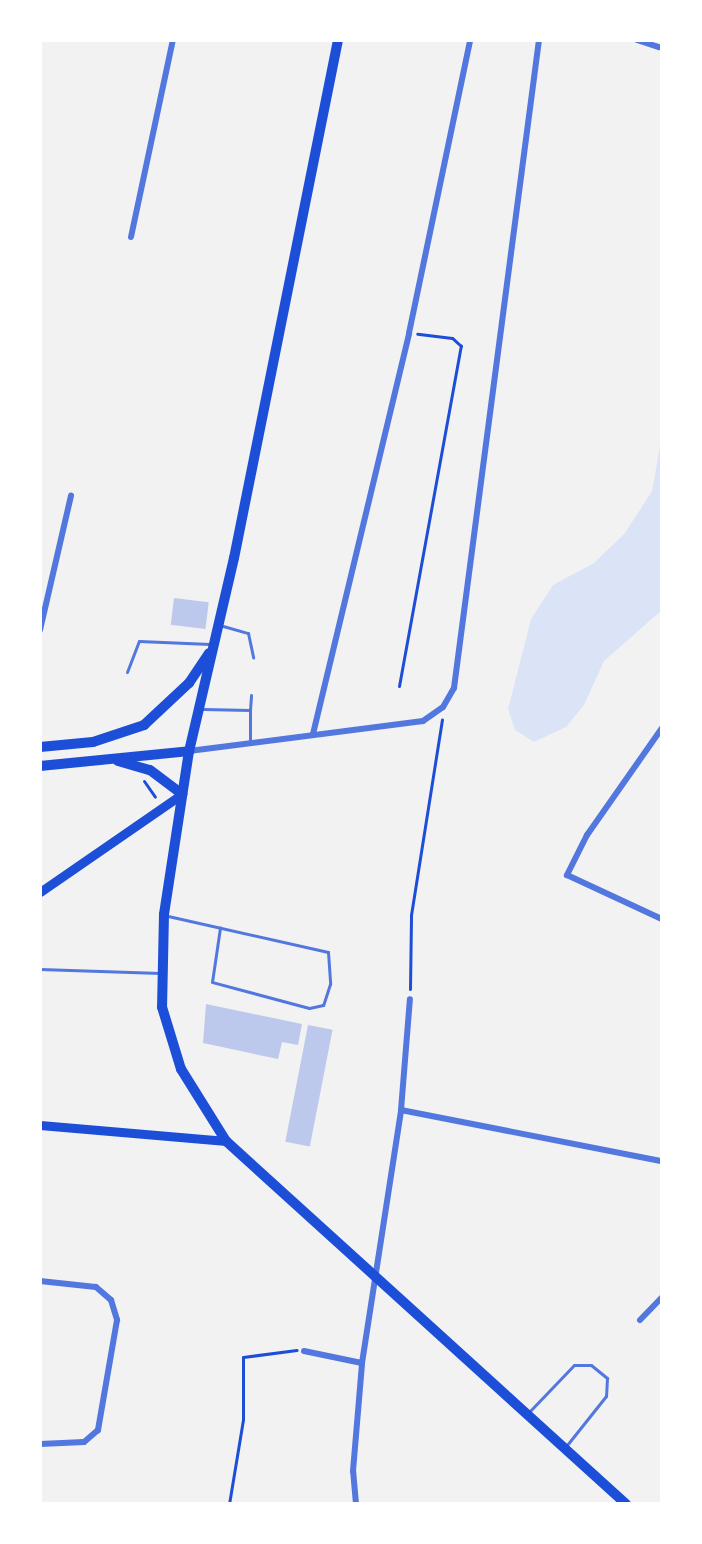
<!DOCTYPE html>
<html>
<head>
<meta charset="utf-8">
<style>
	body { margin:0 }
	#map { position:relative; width:702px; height:1544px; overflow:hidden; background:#f2f2f2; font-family:Barlow,sans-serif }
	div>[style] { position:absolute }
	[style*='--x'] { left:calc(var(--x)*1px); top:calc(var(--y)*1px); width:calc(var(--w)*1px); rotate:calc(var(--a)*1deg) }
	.green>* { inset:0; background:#dbe4f7 }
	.building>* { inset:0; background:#bdc9ec; transform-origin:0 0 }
	.path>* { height:3px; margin:-1.5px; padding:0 1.5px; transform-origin:1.5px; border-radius:1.5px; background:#1d4ed8 }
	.service>* { height:3px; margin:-1.5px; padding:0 1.5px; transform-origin:1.5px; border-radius:1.5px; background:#5277de }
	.minor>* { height:6px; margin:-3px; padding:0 3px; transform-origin:3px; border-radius:3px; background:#5277de }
	.secondary>* { height:9px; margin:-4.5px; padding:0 4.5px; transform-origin:4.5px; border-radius:4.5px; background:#1d4ed8 }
	.primary>* { height:10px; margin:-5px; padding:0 5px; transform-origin:5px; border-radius:5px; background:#1d4ed8 }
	span { translate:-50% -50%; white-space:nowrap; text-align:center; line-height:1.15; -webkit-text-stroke:8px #fff; paint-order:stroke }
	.frame { position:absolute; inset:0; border:42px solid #fff; pointer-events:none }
</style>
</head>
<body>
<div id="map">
	<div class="green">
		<i style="clip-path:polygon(662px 435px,662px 610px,604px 661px,584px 705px,566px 727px,534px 742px,515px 730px,508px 709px,531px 619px,553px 585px,594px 563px,625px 533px,652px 491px)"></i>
	</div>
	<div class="building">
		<i style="left:174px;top:598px;width:35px;height:27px;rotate:7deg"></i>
		<i style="clip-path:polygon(206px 1004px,302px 1024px,298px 1045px,282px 1042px,278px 1059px,203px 1043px)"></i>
		<i style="left:308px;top:1025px;width:25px;height:119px;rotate:11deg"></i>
	</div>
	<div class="path">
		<i style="--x:399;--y:686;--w:346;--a:-79.7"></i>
		<i style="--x:461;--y:346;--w:12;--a:-138"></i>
		<i style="--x:452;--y:338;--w:35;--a:-173"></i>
		<i style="--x:144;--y:781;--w:19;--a:55"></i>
		<i style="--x:410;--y:989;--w:74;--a:-89.2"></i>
		<i style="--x:411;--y:915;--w:198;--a:-81"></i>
		<i style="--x:229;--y:1504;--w:86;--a:-80.6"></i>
		<i style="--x:243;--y:1419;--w:62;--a:-90"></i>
		<i style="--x:243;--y:1357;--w:54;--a:-7.4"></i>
	</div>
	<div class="service">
		<i style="--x:223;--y:626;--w:26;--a:16"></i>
		<i style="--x:248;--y:633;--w:25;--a:78"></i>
		<i style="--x:127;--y:672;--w:33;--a:-69"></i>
		<i style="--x:139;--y:641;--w:71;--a:2.4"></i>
		<i style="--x:203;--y:709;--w:47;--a:1.2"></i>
		<i style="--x:250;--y:710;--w:15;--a:-86"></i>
		<i style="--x:250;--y:742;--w:32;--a:-90"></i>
		<i style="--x:168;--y:916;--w:164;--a:12.7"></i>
		<i style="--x:328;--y:952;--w:32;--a:86"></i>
		<i style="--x:330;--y:984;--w:22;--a:108"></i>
		<i style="--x:323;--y:1005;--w:14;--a:168"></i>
		<i style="--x:309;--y:1008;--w:100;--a:-165"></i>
		<i style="--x:212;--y:982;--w:55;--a:-81.6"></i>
		<i style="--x:40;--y:969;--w:120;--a:1.9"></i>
		<i style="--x:529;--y:1412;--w:65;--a:-46.2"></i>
		<i style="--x:574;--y:1365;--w:17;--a:0"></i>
		<i style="--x:591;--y:1365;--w:21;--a:39"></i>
		<i style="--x:607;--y:1378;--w:18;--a:93"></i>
		<i style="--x:606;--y:1396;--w:63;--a:128.5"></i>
	</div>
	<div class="minor">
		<i style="--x:637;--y:40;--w:23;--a:18"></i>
		<i style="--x:131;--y:237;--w:201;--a:-78"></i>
		<i style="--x:40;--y:630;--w:138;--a:-77"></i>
		<i style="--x:662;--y:728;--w:131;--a:125"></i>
		<i style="--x:587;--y:835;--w:45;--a:116.6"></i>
		<i style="--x:567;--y:875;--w:105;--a:24.9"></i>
		<i style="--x:313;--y:734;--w:412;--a:-76.5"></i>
		<i style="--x:409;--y:333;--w:299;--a:-78.2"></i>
		<i style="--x:189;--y:751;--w:236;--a:-7.3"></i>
		<i style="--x:423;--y:721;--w:24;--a:-35"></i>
		<i style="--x:443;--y:707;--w:22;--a:-60"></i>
		<i style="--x:454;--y:688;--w:654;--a:-82.53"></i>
		<i style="--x:401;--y:1110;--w:266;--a:11.1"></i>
		<i style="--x:40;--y:1281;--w:56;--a:6.1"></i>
		<i style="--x:96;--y:1287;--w:20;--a:41"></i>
		<i style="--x:111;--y:1300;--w:21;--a:73"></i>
		<i style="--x:117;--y:1320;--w:112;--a:99.8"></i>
		<i style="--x:98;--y:1430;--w:18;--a:139"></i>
		<i style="--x:84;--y:1442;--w:44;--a:177.4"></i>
		<i style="--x:640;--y:1320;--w:32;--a:-46"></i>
		<i style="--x:304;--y:1351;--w:59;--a:11.7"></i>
		<i style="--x:356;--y:1504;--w:33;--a:-95"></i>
		<i style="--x:353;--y:1471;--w:108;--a:-85.2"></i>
		<i style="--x:362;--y:1363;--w:256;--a:-81.2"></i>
		<i style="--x:401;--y:1110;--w:111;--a:-85.4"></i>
	</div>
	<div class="secondary">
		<i style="--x:40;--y:892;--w:173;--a:-34.6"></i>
		<i style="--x:40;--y:1125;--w:187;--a:4.9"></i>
	</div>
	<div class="primary">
		<i style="--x:338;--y:40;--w:528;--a:101.35"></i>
		<i style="--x:234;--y:558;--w:198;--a:103.1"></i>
		<i style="--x:189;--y:751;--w:165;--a:98.7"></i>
		<i style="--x:164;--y:914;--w:93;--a:91.2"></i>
		<i style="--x:162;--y:1007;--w:65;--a:73"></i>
		<i style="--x:181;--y:1069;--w:85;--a:58"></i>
		<i style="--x:226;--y:1141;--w:540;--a:42.22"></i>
		<i style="--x:40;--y:747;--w:53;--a:-5.4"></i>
		<i style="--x:93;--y:742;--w:54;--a:-18.4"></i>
		<i style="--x:144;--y:725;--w:62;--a:-43"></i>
		<i style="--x:189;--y:683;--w:36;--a:-56"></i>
		<i style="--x:118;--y:761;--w:33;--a:16"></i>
		<i style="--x:150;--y:770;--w:40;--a:37"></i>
		<i style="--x:40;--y:766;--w:150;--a:-5.7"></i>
	</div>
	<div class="frame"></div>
</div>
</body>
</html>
